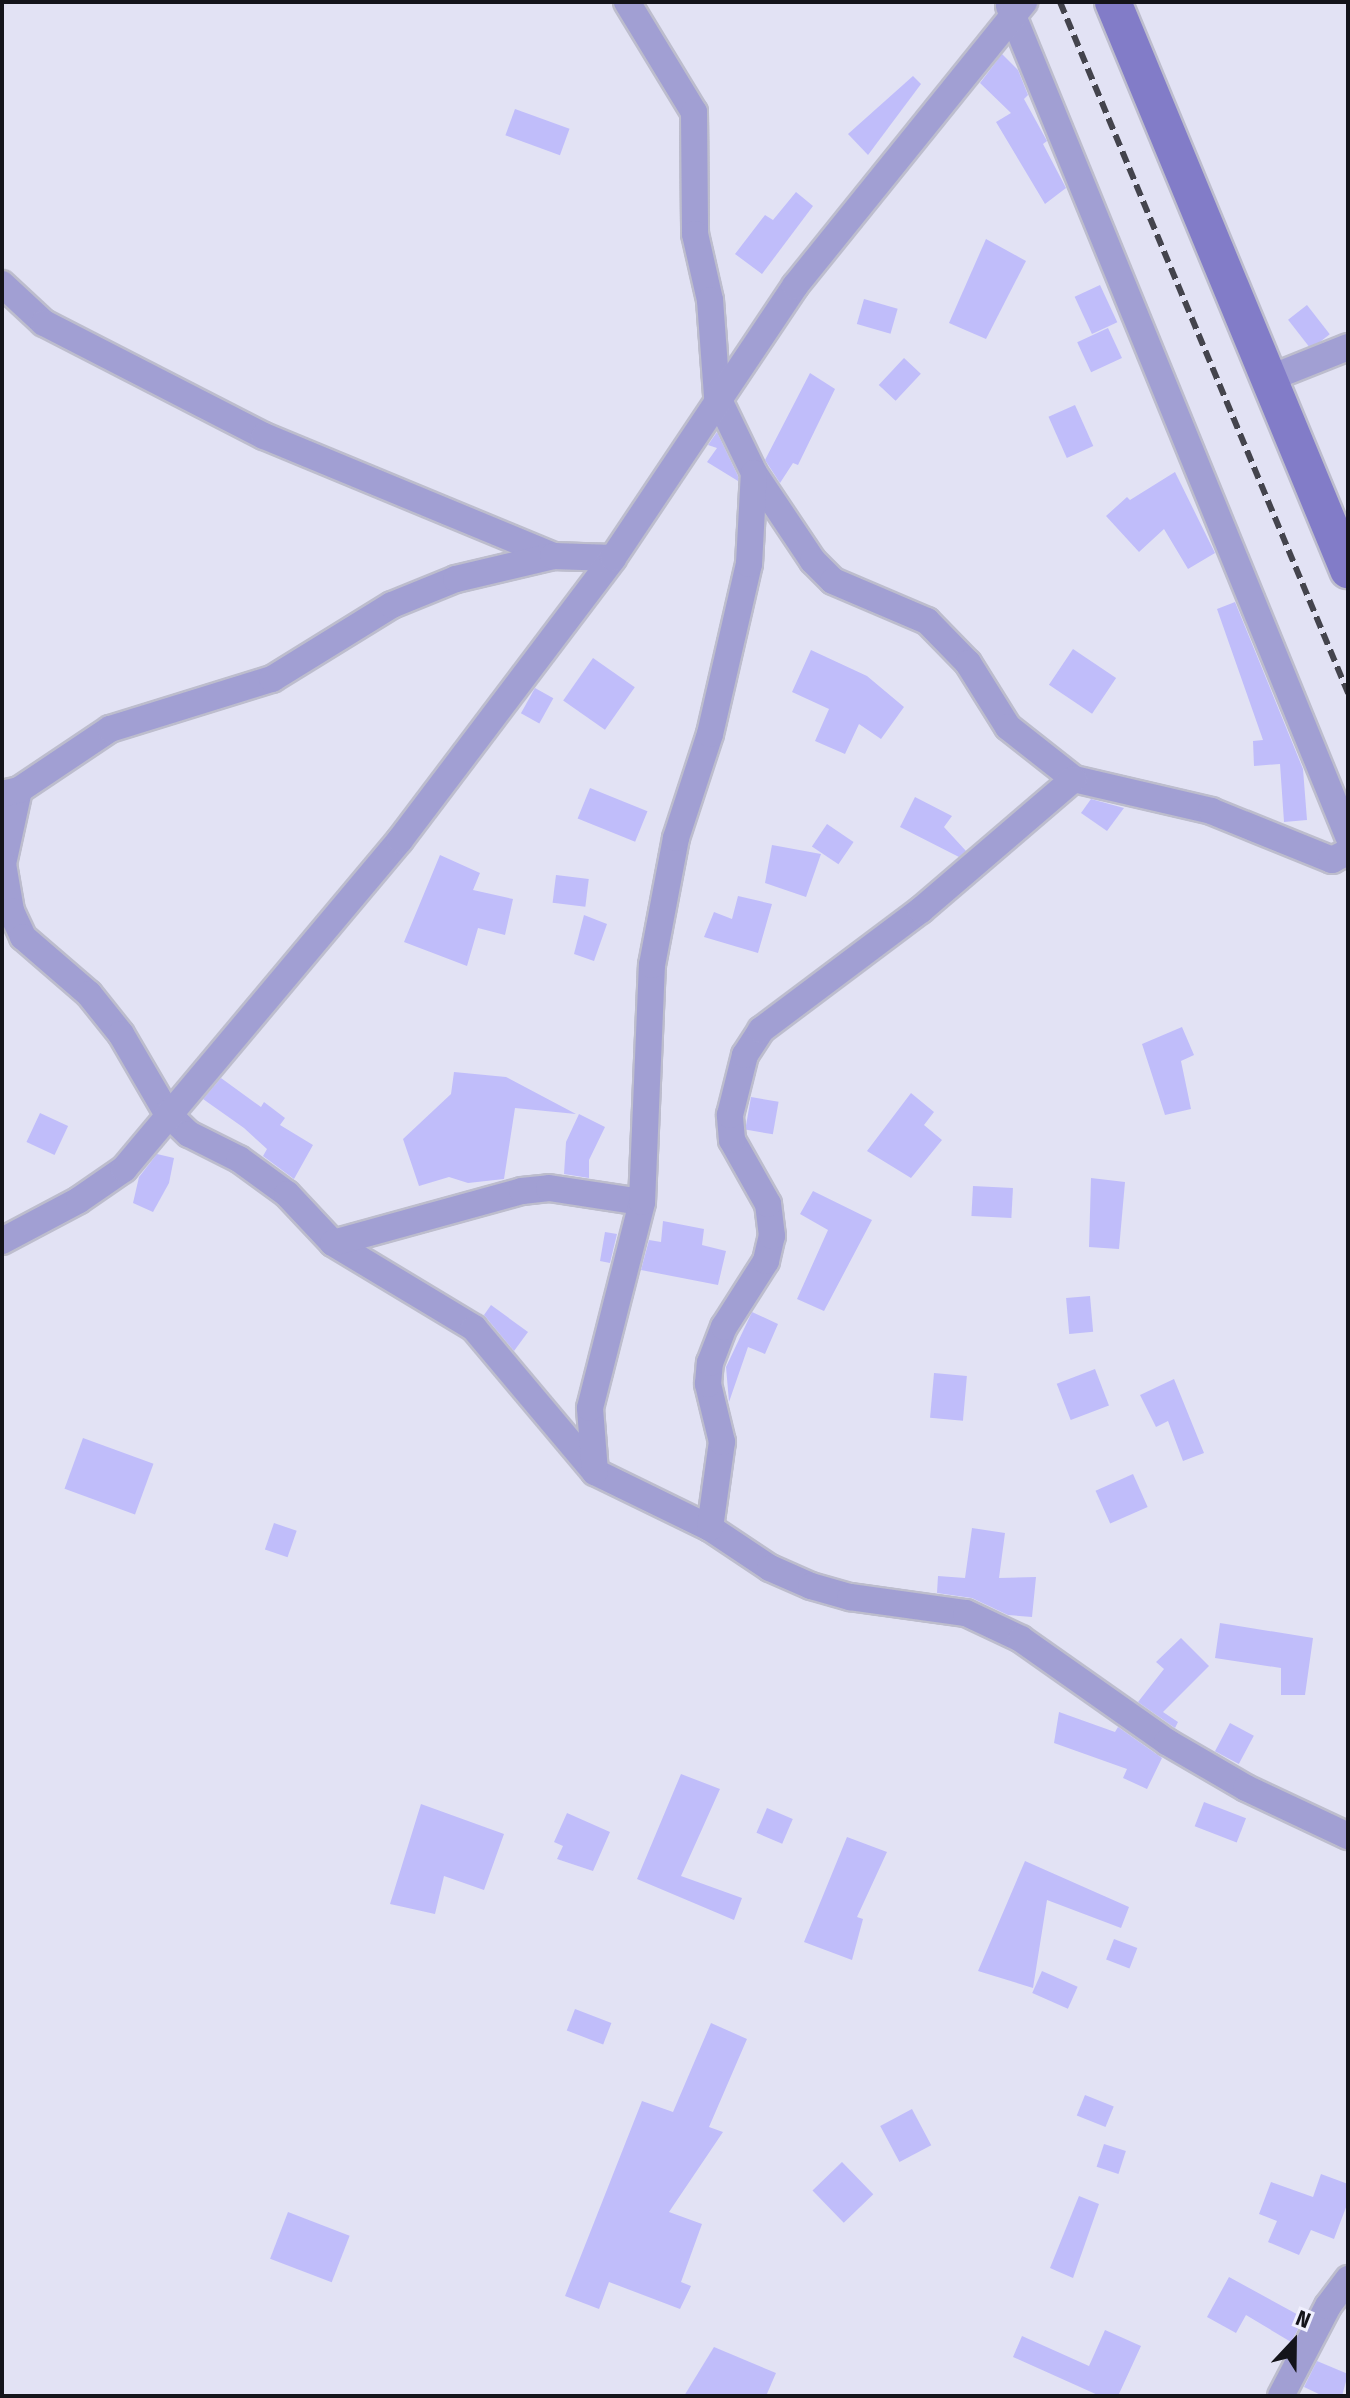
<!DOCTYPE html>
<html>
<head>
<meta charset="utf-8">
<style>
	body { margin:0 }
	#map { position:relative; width:1350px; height:2398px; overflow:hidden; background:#e2e2f4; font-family:"Fira Sans Condensed",sans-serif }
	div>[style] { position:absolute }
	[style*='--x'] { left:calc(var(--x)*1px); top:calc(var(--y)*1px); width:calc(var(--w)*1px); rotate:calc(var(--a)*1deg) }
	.building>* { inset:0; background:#c0bdfa; transform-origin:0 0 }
	.roads { filter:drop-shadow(2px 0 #bdbdcd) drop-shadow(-2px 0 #bdbdcd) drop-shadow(0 2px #bdbdcd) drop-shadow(0 -2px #bdbdcd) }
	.street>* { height:26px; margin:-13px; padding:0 13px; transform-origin:13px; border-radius:13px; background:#a19fd3 }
	.secondary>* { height:36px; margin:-18px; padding:0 18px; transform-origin:18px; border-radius:18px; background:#827cc8 }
	.rail>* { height:6px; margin-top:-3px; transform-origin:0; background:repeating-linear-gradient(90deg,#44444d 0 12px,transparent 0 18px) }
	span { translate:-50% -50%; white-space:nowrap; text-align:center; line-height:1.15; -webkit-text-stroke:6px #f0f0fe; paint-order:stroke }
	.frame { position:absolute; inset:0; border:4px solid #14141a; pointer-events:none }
	.north { position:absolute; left:1254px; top:2302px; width:80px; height:80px; -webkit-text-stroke:6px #f0f0fe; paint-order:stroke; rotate:22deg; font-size:22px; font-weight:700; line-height:32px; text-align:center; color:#14141a }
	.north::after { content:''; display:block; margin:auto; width:28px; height:36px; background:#14141a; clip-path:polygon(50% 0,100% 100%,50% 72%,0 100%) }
</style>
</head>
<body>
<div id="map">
	<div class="building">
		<i style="clip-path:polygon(1002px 54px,1018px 70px,1028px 95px,1024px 99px,1047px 141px,1043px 144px,1066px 188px,1045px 204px,996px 122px,1011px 113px,980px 83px)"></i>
		<i style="clip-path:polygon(913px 76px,921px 84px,868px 155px,848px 134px)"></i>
		<i style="left:515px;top:109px;width:58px;height:28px;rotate:20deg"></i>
		<i style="clip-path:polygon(796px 192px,813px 206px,762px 274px,735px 254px,765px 215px,773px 220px)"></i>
		<i style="clip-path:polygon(986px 239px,1026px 261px,986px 339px,949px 323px)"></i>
		<i style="left:1100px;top:285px;width:41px;height:28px;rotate:65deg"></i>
		<i style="left:864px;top:299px;width:35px;height:26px;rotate:16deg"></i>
		<i style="left:1307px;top:305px;width:37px;height:24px;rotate:52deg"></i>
		<i style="left:1108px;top:328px;width:33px;height:34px;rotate:65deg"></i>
		<i style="left:904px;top:358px;width:23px;height:37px;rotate:43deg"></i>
		<i style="clip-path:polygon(810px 373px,835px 389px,798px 465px,793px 463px,780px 483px,765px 460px)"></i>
		<i style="left:1075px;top:405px;width:45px;height:29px;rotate:66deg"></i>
		<i style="clip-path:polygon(717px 432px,738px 476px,738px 481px,707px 462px,717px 448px,708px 445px)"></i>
		<i style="clip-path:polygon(1175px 472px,1215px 553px,1188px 569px,1164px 529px,1139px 552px,1106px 516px,1127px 497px,1130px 500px)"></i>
		<i style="clip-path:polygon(1235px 602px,1303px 769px,1307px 820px,1284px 822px,1280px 764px,1254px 766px,1253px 741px,1263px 740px,1217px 609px)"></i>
		<i style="left:1073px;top:649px;width:52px;height:43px;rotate:34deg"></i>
		<i style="clip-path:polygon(811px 650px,867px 676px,904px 707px,881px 739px,859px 724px,845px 754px,815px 741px,829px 709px,792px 692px)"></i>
		<i style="left:593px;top:658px;width:51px;height:52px;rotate:35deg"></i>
		<i style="left:535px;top:688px;width:21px;height:29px;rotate:29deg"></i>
		<i style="left:590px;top:788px;width:62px;height:33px;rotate:22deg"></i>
		<i style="clip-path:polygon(915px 797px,952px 816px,944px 827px,966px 851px,959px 857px,900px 827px)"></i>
		<i style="clip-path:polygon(1091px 799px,1124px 808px,1107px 831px,1081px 813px)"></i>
		<i style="left:827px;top:824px;width:32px;height:27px;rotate:34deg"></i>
		<i style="clip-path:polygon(772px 845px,821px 854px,806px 897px,765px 883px)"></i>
		<i style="clip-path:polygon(440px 855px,480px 873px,473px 890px,513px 899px,505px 935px,478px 928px,467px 966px,404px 942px)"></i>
		<i style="left:556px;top:875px;width:33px;height:28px;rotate:7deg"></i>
		<i style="clip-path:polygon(738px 896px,772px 904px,758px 953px,704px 937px,714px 912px,732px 919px)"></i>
		<i style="clip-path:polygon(584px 915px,607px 924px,594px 961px,574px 954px)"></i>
		<i style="clip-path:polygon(1182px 1027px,1194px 1055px,1181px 1061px,1191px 1109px,1165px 1115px,1142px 1044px)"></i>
		<i style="clip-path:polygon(454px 1072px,506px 1077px,576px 1114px,515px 1108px,504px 1179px,468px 1183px,449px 1177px,419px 1186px,403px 1139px,451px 1094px)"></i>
		<i style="clip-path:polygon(221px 1078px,261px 1107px,264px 1102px,285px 1118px,280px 1125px,313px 1145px,294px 1179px,263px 1156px,267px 1149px,244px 1128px,203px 1099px)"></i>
		<i style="clip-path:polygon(911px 1093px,934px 1112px,924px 1125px,942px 1140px,911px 1178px,867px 1151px)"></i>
		<i style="left:751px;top:1097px;width:28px;height:33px;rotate:10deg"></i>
		<i style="left:40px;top:1113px;width:31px;height:32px;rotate:25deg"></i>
		<i style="clip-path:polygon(579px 1114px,605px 1127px,589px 1160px,589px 1178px,564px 1174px,566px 1142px)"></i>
		<i style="clip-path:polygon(157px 1154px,174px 1158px,169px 1183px,153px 1212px,133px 1203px,139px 1177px)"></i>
		<i style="clip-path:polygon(1091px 1178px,1125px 1182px,1119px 1249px,1089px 1247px)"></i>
		<i style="left:973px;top:1186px;width:40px;height:30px;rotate:3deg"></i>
		<i style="clip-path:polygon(813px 1191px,872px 1220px,824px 1311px,797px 1299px,828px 1230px,800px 1214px)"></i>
		<i style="clip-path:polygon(663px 1221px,704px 1229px,702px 1245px,726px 1251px,718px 1285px,641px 1270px,649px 1240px,661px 1242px)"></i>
		<i style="clip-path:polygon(605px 1232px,617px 1234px,610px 1263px,600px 1261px)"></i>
		<i style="left:1090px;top:1296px;width:36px;height:24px;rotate:85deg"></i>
		<i style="clip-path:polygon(491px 1305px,528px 1332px,514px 1351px,484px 1315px)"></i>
		<i style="clip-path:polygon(752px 1312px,778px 1324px,765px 1354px,748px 1347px,729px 1402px,726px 1367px)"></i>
		<i style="left:1095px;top:1369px;width:39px;height:41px;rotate:69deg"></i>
		<i style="left:934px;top:1373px;width:33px;height:45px;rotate:5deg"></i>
		<i style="clip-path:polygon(1174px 1379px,1204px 1453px,1183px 1461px,1168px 1421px,1156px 1427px,1140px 1395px)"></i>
		<i style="left:83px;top:1438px;width:75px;height:54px;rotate:20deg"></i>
		<i style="left:1133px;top:1474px;width:36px;height:41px;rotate:66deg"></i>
		<i style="left:274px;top:1523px;width:24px;height:28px;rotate:19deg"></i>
		<i style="clip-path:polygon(972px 1528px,1005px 1533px,999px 1578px,1036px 1577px,1032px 1617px,1008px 1615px,972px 1598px,937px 1593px,938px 1576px,965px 1578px)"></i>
		<i style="clip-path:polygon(1220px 1623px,1313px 1638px,1305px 1695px,1281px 1695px,1281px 1668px,1215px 1658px)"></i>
		<i style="clip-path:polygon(1181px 1638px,1209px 1666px,1163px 1712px,1178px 1722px,1175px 1728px,1138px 1702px,1164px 1669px,1156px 1662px)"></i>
		<i style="clip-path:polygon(1059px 1712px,1115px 1732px,1118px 1727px,1162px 1758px,1147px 1789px,1123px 1778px,1127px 1769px,1054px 1743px)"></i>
		<i style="left:1230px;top:1723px;width:27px;height:32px;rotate:28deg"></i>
		<i style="clip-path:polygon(681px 1774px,720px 1789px,681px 1876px,742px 1898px,734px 1920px,637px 1879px)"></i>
		<i style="left:1204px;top:1802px;width:45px;height:26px;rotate:21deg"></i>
		<i style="clip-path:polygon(421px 1804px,504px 1834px,484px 1890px,444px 1876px,435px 1914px,390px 1904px)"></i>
		<i style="left:767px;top:1808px;width:28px;height:27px;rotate:23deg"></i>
		<i style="clip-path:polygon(567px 1813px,610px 1832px,593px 1871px,557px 1859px,563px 1846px,554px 1842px)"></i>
		<i style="clip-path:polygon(847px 1837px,887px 1852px,857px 1917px,863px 1919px,852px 1960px,804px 1942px)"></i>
		<i style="clip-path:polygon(1025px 1861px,1129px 1907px,1121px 1928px,1047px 1900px,1033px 1988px,978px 1971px)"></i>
		<i style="left:1114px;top:1939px;width:25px;height:22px;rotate:21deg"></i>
		<i style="left:1042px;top:1971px;width:39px;height:24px;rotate:24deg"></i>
		<i style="left:575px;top:2009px;width:39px;height:23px;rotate:21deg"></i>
		<i style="clip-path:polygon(711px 2023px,747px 2039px,709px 2127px,723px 2132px,669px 2212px,702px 2224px,681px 2282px,691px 2286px,680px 2309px,609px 2282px,599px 2309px,565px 2296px,642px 2101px,673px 2112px)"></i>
		<i style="left:1085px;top:2095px;width:31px;height:22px;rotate:22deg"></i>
		<i style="left:912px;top:2109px;width:41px;height:36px;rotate:62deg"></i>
		<i style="left:1104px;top:2144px;width:23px;height:24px;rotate:18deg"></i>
		<i style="left:842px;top:2162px;width:45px;height:41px;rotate:46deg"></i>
		<i style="clip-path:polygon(1321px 2174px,1348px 2184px,1348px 2202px,1334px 2239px,1311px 2230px,1299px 2255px,1268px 2242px,1277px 2221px,1259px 2214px,1271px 2182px,1313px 2197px)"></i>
		<i style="clip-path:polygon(1079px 2196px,1099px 2204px,1073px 2278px,1050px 2268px)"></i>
		<i style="left:288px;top:2212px;width:66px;height:50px;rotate:21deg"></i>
		<i style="clip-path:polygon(1229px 2277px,1304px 2318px,1291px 2342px,1246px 2315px,1236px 2333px,1207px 2317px)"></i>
		<i style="clip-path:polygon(1105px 2330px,1141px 2346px,1118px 2396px,1100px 2396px,1013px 2357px,1022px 2336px,1089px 2366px)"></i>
		<i style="clip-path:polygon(714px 2347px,776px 2373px,766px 2396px,684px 2396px)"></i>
		<i style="clip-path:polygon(1317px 2361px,1348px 2374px,1342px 2396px,1323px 2396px,1304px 2387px)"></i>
	</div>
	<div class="roads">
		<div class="street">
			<i style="--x:627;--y:2;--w:129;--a:58.7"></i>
			<i style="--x:694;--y:112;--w:122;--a:89.5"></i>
			<i style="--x:695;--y:234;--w:68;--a:77.2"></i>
			<i style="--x:710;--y:300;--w:96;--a:85.8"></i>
			<i style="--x:717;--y:396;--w:85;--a:64.3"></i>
			<i style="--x:754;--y:473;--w:106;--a:56.2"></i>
			<i style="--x:813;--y:561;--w:28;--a:45"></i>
			<i style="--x:833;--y:581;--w:102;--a:23.1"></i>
			<i style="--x:927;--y:621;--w:59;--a:45.7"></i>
			<i style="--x:968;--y:663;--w:75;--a:58"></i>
			<i style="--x:1008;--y:727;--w:84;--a:38.2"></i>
			<i style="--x:1074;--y:779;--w:141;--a:13.1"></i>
			<i style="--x:1211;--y:811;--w:131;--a:22"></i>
			<i style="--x:1332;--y:860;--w:18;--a:-27"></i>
			<i style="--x:1009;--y:6;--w:897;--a:67.78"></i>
			<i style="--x:2;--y:284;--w:57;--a:42.9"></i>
			<i style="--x:44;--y:323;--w:247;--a:27.2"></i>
			<i style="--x:264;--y:436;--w:313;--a:22.5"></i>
			<i style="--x:1268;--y:379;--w:86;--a:-21.8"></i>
			<i style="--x:19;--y:790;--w:76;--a:102.2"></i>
			<i style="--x:3;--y:864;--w:48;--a:80.3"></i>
			<i style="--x:11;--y:911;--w:29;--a:65"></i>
			<i style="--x:23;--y:937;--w:87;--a:40.8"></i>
			<i style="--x:89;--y:994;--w:51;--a:51.3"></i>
			<i style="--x:121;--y:1034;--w:91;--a:59.8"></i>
			<i style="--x:167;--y:1113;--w:30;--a:44"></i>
			<i style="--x:189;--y:1134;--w:56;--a:26.6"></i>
			<i style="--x:239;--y:1159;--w:59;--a:36.1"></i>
			<i style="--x:287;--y:1194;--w:67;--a:46.8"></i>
			<i style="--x:333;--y:1243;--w:165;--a:31.1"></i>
			<i style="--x:474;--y:1328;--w:188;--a:50"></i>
			<i style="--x:595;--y:1472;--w:128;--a:26"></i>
			<i style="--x:710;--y:1528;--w:72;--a:33.7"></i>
			<i style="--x:770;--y:1568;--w:45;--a:23.7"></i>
			<i style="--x:811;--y:1586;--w:41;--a:15.8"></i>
			<i style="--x:850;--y:1597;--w:117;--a:7.9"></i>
			<i style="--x:966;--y:1613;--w:61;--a:25.3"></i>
			<i style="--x:1021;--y:1639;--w:179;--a:35.2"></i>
			<i style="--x:1167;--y:1742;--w:91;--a:30.2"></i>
			<i style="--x:1246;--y:1788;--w:113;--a:25.2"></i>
			<i style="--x:2;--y:794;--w:17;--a:-13"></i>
			<i style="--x:19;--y:790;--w:110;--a:-33.8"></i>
			<i style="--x:110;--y:729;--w:170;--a:-17.2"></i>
			<i style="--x:272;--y:679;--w:141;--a:-31.7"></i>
			<i style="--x:392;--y:605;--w:69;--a:-22.1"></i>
			<i style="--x:456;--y:579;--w:100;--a:-13.3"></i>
			<i style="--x:553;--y:556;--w:60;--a:1.9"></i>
			<i style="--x:2;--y:1241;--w:87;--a:-28"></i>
			<i style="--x:79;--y:1200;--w:55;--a:-34.6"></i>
			<i style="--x:124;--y:1169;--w:429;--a:-50"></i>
			<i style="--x:400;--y:840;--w:353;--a:-52.9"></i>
			<i style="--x:613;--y:558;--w:327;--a:-56.2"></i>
			<i style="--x:795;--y:286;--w:365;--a:-51.1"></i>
			<i style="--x:333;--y:1243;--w:196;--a:-15.4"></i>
			<i style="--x:522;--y:1191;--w:27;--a:-6"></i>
			<i style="--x:549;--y:1188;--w:94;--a:8.6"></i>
			<i style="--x:595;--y:1472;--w:64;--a:-94.5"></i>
			<i style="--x:590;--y:1408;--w:212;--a:-75.8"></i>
			<i style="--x:642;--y:1202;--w:237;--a:-87.6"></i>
			<i style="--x:652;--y:965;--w:129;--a:-79.3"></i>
			<i style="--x:676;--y:838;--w:109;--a:-71.9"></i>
			<i style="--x:710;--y:734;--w:174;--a:-77.1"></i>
			<i style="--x:749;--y:564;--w:91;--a:-86.9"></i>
			<i style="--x:710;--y:1528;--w:87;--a:-82.1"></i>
			<i style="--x:722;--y:1442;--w:60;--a:-103.6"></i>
			<i style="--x:708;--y:1384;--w:21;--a:-85"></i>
			<i style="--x:710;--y:1363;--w:39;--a:-69"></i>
			<i style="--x:724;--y:1327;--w:78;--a:-57.5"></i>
			<i style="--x:766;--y:1261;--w:26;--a:-77"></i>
			<i style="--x:772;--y:1236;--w:32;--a:-97"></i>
			<i style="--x:768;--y:1204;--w:73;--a:-119.4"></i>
			<i style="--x:732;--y:1140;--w:25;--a:-95"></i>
			<i style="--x:730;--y:1115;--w:62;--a:-76"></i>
			<i style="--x:745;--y:1055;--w:30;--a:-57"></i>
			<i style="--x:761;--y:1030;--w:200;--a:-36.9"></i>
			<i style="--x:921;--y:910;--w:201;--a:-40.6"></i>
			<i style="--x:1281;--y:2396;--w:102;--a:-62.4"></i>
			<i style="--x:1328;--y:2306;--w:34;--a:-53"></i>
		</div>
		<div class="secondary">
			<i style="--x:1113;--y:2;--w:615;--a:67.52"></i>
		</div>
	</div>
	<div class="rail">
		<i style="--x:1060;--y:2;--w:749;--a:67.37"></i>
	</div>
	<div class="frame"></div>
	<div class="north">N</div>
</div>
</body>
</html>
